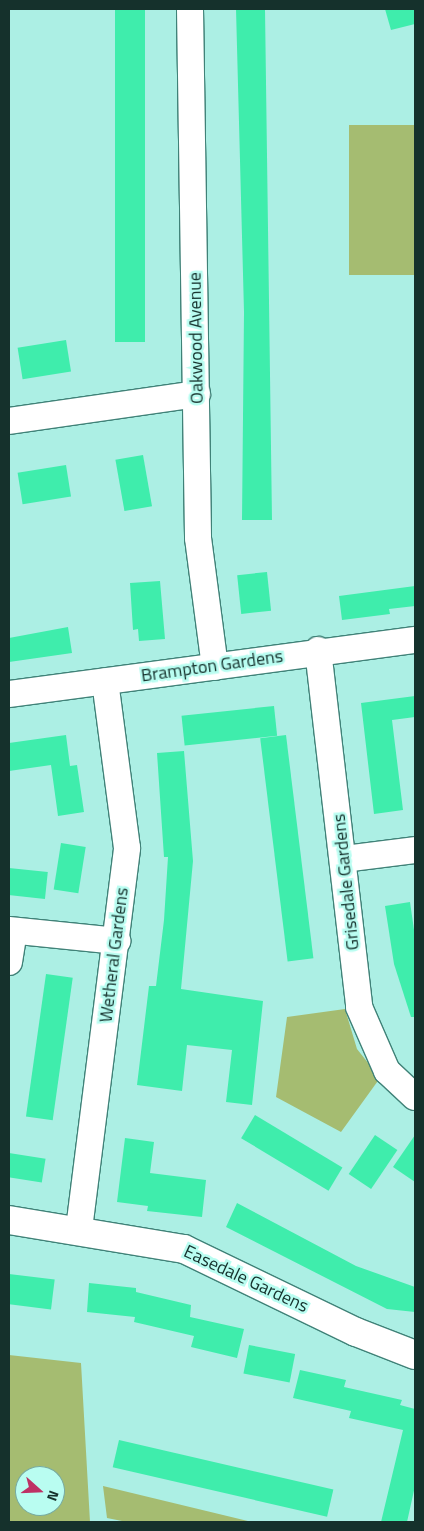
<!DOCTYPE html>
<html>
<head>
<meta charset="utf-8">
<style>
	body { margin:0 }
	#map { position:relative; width:424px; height:1531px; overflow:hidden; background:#acefe4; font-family:"Titillium Web",sans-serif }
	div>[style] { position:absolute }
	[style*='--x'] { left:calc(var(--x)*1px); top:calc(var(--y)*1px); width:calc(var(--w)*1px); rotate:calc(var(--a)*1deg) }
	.green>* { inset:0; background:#a5bc71; transform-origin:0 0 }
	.building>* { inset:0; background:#3fedac; transform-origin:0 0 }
	.roads { filter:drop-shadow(1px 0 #408278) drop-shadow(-1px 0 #408278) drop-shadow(0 1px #408278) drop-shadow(0 -1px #408278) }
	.minor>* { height:26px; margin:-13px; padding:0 13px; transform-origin:13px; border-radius:13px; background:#fff }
	.tertiary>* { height:28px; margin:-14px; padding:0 14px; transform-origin:14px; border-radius:14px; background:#fff }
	span { translate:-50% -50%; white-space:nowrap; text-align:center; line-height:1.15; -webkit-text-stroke:5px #b9fdf1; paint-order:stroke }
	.street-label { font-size:18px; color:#15312c }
	.frame { position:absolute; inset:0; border:10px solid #15312c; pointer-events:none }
	.north { position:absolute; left:15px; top:1466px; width:50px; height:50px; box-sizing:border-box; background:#b9fdf1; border:1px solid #77aba2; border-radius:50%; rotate:110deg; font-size:14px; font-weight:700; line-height:20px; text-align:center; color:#15312c }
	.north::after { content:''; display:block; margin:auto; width:18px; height:22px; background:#be3165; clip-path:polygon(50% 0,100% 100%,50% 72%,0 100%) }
</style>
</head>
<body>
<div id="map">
	<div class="green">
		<i style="left:415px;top:125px;width:150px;height:66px;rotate:90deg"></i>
		<i style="clip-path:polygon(345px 1009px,357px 1049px,380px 1078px,341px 1132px,276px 1097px,287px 1017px)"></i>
		<i style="clip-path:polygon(evenodd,9px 1355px,81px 1363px,90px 1522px,9px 1522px,9px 1355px,25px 1476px,55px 1476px,55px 1506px,25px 1506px,25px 1476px)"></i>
		<i style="clip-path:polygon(103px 1486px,252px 1522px,127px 1522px,107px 1518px)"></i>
	</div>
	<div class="building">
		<i style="left:115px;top:9px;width:30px;height:333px"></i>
		<i style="clip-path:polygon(236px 9px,265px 9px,272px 520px,242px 520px,244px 312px)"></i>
		<i style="clip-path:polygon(385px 9px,415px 9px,415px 24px,391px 30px)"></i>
		<i style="left:66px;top:340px;width:32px;height:49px;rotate:81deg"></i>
		<i style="left:143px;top:455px;width:52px;height:28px;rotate:80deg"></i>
		<i style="left:66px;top:465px;width:32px;height:49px;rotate:81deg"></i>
		<i style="left:267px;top:572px;width:39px;height:30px;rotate:84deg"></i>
		<i style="clip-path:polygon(160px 581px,165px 639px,139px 641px,138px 629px,133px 630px,130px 583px)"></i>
		<i style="clip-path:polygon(415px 586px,415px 606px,389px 609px,390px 614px,342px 620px,339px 596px)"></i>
		<i style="clip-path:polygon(68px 627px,72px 653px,9px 662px,9px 638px)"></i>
		<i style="clip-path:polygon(415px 696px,415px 717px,392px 720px,403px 810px,374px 814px,361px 703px)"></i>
		<i style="left:274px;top:706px;width:30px;height:93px;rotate:84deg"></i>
		<i style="clip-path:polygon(66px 735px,70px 766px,77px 765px,84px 812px,58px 816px,51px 765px,9px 771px,9px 743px)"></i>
		<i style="left:286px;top:735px;width:225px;height:26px;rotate:83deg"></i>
		<i style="clip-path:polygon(184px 751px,193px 861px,181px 989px,263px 1001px,252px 1105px,226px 1102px,232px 1050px,187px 1045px,182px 1091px,137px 1085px,149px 986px,156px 986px,164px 920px,168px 857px,164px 857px,157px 753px)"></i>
		<i style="left:61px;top:843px;width:25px;height:47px;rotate:9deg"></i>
		<i style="left:9px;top:868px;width:39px;height:27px;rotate:6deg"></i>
		<i style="clip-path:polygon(410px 902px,415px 937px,415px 1017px,411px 1017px,394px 964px,385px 906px)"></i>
		<i style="left:46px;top:974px;width:27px;height:144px;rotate:8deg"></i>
		<i style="left:255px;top:1115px;width:102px;height:27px;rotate:31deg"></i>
		<i style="left:375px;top:1135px;width:27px;height:47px;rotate:34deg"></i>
		<i style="clip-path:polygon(415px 1135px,415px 1182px,393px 1167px)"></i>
		<i style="clip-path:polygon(125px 1138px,154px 1142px,150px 1173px,206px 1180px,202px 1217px,147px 1211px,148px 1206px,117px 1202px)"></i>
		<i style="left:9px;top:1153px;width:37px;height:24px;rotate:9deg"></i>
		<i style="clip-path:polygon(237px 1203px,356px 1266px,415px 1287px,415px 1312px,387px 1309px,226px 1227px)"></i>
		<i style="left:9px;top:1274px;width:46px;height:30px;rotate:7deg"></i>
		<i style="clip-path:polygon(89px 1283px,136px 1288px,136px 1292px,191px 1305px,190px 1317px,244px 1329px,237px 1358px,191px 1347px,194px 1336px,134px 1322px,135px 1317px,87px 1312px)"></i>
		<i style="left:249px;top:1345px;width:47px;height:29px;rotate:11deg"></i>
		<i style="clip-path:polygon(300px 1370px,346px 1380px,344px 1387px,402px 1400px,400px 1405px,415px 1409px,415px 1486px,407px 1522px,381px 1522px,403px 1430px,349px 1418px,351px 1411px,293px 1398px)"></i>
		<i style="left:119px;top:1440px;width:220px;height:28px;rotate:13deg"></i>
	</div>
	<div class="roads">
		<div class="minor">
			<i style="--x:190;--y:9;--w:529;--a:89.13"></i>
			<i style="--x:198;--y:538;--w:130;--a:82.5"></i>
			<i style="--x:9;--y:421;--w:190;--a:-8.2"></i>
			<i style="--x:318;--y:650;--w:359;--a:83.4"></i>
			<i style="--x:359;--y:1007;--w:70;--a:66.4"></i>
			<i style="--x:387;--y:1071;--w:38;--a:43"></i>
			<i style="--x:9;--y:694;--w:410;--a:-7.6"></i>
			<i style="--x:344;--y:859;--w:72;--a:-7.2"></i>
			<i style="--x:9;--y:930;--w:109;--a:5.8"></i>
			<i style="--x:9;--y:962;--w:31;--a:-81"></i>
			<i style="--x:79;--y:1229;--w:384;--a:-82.8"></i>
			<i style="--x:127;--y:848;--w:168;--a:-97.5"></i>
		</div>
		<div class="tertiary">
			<i style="--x:9;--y:1220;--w:177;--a:9.4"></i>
			<i style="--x:184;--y:1249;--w:191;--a:25.8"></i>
			<i style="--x:356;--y:1332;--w:63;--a:21.3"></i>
		</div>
	</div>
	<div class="street-label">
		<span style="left:196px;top:338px;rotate:-91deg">Oakwood Avenue</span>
		<span style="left:212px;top:666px;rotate:-8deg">Brampton Gardens</span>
		<span style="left:346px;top:882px;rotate:-96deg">Grisedale Gardens</span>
		<span style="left:114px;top:955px;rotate:-83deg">Wetheral Gardens</span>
		<span style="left:246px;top:1279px;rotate:25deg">Easedale Gardens</span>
	</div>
	<div class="frame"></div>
	<div class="north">N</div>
</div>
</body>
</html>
